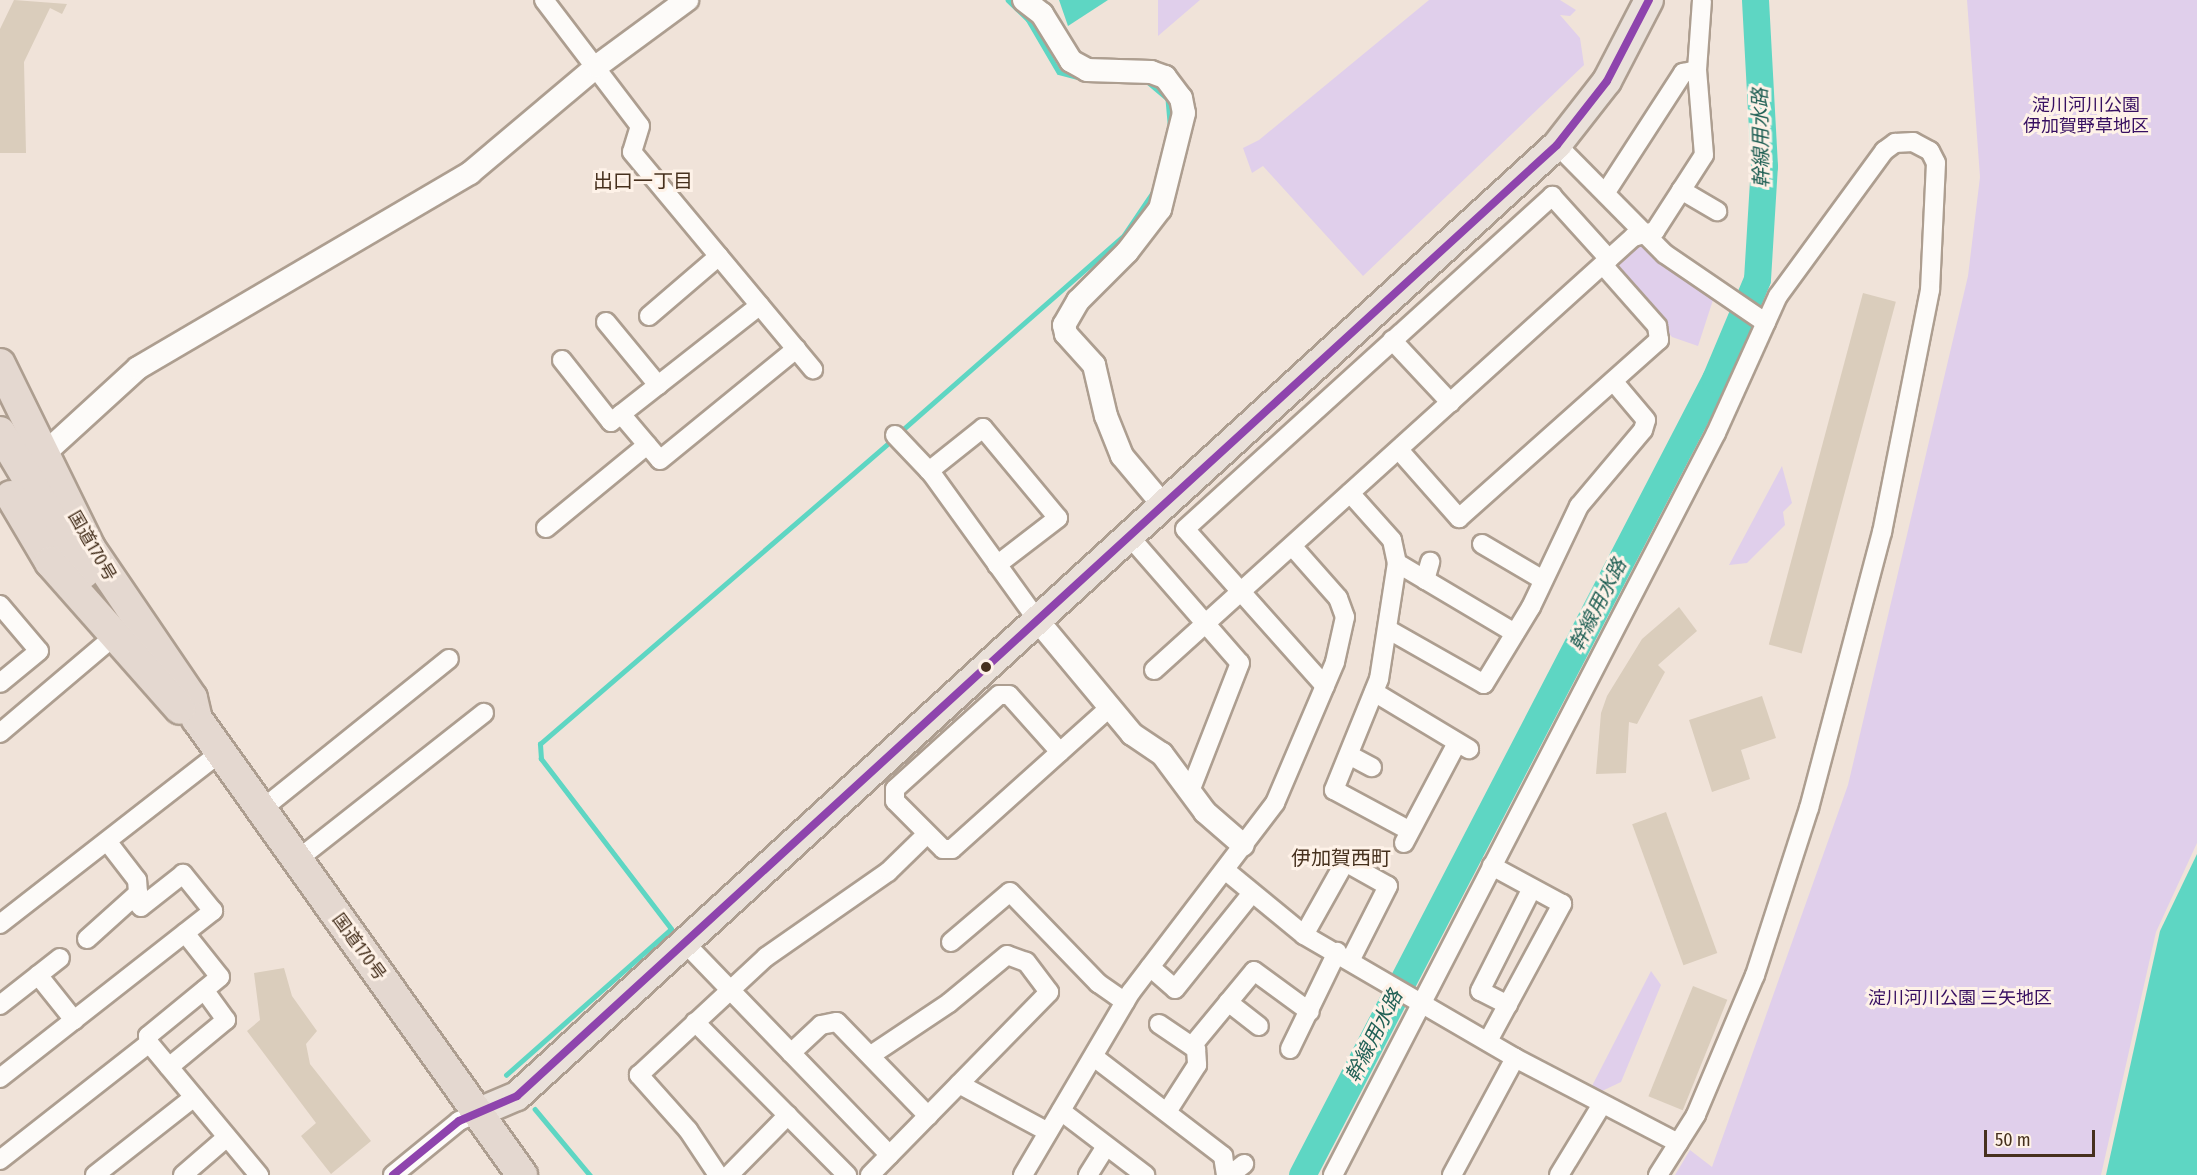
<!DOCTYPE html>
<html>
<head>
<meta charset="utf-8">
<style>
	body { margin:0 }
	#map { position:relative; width:2197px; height:1175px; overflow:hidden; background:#f0e3d9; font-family:"Fira Sans Condensed","Noto Sans JP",sans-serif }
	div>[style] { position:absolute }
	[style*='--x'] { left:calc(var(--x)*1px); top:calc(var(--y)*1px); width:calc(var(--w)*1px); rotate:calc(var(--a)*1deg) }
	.green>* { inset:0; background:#e0cfeb }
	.water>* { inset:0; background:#5ed6c3 }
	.stream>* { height:4.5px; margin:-2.25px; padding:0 2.25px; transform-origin:2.25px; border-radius:2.25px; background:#5ed6c3 }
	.river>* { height:27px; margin:-13.5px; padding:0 13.5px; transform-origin:13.5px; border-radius:13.5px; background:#5ed6c3 }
	.building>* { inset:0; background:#dacdbc; transform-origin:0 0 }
	.roads { filter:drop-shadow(2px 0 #ad9e90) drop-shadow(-2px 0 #ad9e90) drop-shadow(0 2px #ad9e90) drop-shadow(0 -2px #ad9e90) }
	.minor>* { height:18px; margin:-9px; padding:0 9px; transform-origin:9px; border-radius:9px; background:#fdfbf9 }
	.tertiary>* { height:22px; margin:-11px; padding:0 11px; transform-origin:11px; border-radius:11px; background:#fdfbf9 }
	.primary>* { height:28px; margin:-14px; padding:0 14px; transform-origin:14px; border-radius:14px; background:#eae1da }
	.trunk>* { height:30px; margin:-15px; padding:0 15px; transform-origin:15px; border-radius:15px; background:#e4d8d0 }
	.bus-1>* { height:8px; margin:-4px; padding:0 4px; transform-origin:4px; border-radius:4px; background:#8e44ad }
	.dots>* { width:16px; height:16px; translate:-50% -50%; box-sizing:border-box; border:3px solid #fef2e8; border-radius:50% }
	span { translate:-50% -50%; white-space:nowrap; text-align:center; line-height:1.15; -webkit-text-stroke:6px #fef2e8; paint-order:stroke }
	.park-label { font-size:18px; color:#370f61 }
	.street-label { font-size:18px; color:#46301d }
	.water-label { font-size:20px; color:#216055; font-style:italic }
	.neighbourhood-label { font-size:20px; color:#46301d }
	.scale { position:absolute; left:1984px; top:1130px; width:111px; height:27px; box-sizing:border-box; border:3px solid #46301d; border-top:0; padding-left:8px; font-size:18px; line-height:21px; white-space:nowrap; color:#46301d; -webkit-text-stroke:4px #fef2e8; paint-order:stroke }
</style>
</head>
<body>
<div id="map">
	<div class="green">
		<i style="clip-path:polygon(1158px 0,1200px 0,1158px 36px)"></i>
		<i style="clip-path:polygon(1429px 0,1560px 0,1576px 10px,1570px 16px,1560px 15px,1580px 38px,1584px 65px,1363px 276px,1263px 166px,1252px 173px,1243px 148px,1259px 140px)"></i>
		<i style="clip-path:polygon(1967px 0,2197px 0,2197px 843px,2156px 932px,2101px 1175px,1675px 1175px,1690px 1150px,1712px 1167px,1848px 785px,1968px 276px,1980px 177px)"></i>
		<i style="clip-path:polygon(1635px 245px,1646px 246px,1713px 300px,1698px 346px,1672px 337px,1617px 275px,1617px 261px)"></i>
		<i style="clip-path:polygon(1782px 466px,1792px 503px,1783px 512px,1785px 525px,1747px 563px,1729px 565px)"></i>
		<i style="clip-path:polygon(1651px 971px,1661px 985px,1621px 1082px,1602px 1091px,1592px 1086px)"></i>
	</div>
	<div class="water">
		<i style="clip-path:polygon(1059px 0,1108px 0,1068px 26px)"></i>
		<i style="clip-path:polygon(2197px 854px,2197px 1175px,2106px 1175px,2160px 931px)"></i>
	</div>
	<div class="stream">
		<i style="--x:1008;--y:0;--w:28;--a:44"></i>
		<i style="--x:1028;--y:19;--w:61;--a:59.7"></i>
		<i style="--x:1059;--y:72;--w:28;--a:15"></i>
		<i style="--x:1148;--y:82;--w:26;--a:40"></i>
		<i style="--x:1168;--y:99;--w:24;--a:85"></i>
		<i style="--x:899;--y:433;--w:300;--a:-41.3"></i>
		<i style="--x:1124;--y:235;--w:52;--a:-56"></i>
		<i style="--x:506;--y:1075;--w:220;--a:-41.5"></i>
		<i style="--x:671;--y:929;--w:214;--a:-127.4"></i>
		<i style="--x:541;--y:759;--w:15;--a:-94"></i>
		<i style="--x:540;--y:744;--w:467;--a:-40.8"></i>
		<i style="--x:535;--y:1109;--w:86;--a:50.2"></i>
	</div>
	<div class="river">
		<i style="--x:1302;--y:1175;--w:897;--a:-62.58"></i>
		<i style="--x:1715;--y:379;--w:108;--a:-67.2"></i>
		<i style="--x:1757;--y:279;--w:113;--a:-86.5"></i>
		<i style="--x:1764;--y:166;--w:166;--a:-93.1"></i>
	</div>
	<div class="building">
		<i style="clip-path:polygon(14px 0,67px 4px,62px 14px,50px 8px,24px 62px,26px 153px,0 153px,0 29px)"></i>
		<i style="left:1863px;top:293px;width:34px;height:364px;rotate:15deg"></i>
		<i style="clip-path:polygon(1679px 607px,1697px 631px,1658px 665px,1665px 672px,1637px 724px,1629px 722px,1626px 773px,1596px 774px,1601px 713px,1607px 696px,1642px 639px)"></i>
		<i style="clip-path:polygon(1762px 696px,1776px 738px,1741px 750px,1750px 779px,1712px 792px,1689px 720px)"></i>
		<i style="left:1666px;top:812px;width:150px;height:36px;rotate:70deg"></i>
		<i style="clip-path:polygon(284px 968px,292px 996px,317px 1031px,306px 1044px,310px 1064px,371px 1141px,331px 1174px,301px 1136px,316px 1123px,247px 1031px,260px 1020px,254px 973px)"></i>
		<i style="left:1693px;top:986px;width:37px;height:119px;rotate:22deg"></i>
	</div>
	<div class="roads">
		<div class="minor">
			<i style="--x:544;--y:0;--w:158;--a:52.7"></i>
			<i style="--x:640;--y:126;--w:27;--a:107"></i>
			<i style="--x:632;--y:152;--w:283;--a:50.2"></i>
			<i style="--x:1557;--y:145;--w:153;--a:45.3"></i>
			<i style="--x:1665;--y:254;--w:122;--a:34.3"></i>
			<i style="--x:1681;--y:190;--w:42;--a:30.3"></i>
			<i style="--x:1606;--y:192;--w:142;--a:-57.1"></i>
			<i style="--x:1683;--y:73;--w:14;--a:-12"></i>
			<i style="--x:649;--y:316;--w:92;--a:-40.6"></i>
			<i style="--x:606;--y:322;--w:82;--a:50.5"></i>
			<i style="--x:1392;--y:340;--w:86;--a:46.9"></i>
			<i style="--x:562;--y:360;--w:79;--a:51.7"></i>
			<i style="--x:611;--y:422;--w:189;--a:-38.1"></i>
			<i style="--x:621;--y:414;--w:60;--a:49.7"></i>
			<i style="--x:660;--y:460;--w:176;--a:-39.2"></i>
			<i style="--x:895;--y:435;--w:54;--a:46.5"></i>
			<i style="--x:932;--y:474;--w:181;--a:54.2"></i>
			<i style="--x:1399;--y:450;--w:91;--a:48.6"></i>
			<i style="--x:1459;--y:518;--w:268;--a:-41.7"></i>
			<i style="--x:1659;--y:340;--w:14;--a:-98"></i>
			<i style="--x:1657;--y:326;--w:80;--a:-131.5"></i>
			<i style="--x:929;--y:471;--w:69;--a:-38.5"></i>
			<i style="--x:983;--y:428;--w:117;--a:50.2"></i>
			<i style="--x:1058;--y:518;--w:77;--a:142.4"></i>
			<i style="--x:1350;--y:493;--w:63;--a:48.2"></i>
			<i style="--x:1392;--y:540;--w:24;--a:78"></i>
			<i style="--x:1397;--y:563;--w:117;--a:98.8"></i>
			<i style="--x:1379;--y:679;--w:120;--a:112.1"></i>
			<i style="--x:1334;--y:790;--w:86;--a:28.3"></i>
			<i style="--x:546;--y:528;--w:131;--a:-39.4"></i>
			<i style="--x:1130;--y:537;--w:167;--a:48.9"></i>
			<i style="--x:1240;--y:663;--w:137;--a:111.3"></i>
			<i style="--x:1482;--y:544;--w:71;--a:30.5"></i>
			<i style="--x:1397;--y:563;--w:137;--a:30.7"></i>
			<i style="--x:1425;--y:580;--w:19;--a:-74"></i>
			<i style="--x:0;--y:605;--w:60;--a:49.7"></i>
			<i style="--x:39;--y:651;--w:50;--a:140.6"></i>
			<i style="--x:1389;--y:630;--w:109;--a:29.6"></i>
			<i style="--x:1484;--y:684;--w:90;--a:-58.6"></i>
			<i style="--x:1531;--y:607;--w:112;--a:-64.6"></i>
			<i style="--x:1579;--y:506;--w:99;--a:-49.9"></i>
			<i style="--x:1643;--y:430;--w:10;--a:-73"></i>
			<i style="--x:1646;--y:420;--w:51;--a:-130.2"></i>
			<i style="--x:1154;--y:670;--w:646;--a:-42.11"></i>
			<i style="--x:1633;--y:237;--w:23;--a:-15"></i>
			<i style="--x:1655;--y:231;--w:90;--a:-57.2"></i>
			<i style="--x:1704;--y:155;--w:85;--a:-94.7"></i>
			<i style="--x:1697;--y:70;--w:69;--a:-85.9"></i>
			<i style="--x:1325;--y:686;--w:210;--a:-131.7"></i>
			<i style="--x:1185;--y:529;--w:496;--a:-42.2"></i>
			<i style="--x:1552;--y:196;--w:85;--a:47.9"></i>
			<i style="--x:1374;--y:692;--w:111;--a:31"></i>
			<i style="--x:0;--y:733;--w:148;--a:-40.3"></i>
			<i style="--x:1060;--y:752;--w:76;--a:-131.8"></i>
			<i style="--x:1009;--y:695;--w:10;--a:180"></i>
			<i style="--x:999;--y:695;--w:140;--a:137.9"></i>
			<i style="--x:895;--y:789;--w:12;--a:90"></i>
			<i style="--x:895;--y:801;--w:68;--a:45"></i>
			<i style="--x:943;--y:849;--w:9;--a:0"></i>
			<i style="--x:952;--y:849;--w:212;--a:-41.9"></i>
			<i style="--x:1349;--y:755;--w:26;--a:28"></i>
			<i style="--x:261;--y:810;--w:241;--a:-38.8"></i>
			<i style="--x:1404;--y:843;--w:113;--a:-62.1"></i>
			<i style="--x:297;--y:860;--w:238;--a:-38.2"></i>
			<i style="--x:1225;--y:870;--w:102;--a:39.4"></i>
			<i style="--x:1304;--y:935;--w:244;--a:30.2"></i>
			<i style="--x:1515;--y:1058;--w:184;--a:27.5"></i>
			<i style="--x:0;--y:924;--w:279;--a:-37.9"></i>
			<i style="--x:185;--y:933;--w:56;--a:51.5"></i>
			<i style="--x:220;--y:977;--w:93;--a:140.7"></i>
			<i style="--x:148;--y:1036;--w:7;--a:82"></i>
			<i style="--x:149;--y:1043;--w:172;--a:50.2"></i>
			<i style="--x:1304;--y:935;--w:84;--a:-60.7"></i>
			<i style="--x:1345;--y:862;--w:49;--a:29.2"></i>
			<i style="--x:1388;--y:886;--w:82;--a:116.9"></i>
			<i style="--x:87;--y:939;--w:69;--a:-42"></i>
			<i style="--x:138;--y:893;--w:13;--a:-94"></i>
			<i style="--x:137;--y:880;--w:49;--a:-127.6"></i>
			<i style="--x:684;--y:942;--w:296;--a:46"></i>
			<i style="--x:951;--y:942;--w:77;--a:-40.3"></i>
			<i style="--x:1010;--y:892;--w:127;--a:46"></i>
			<i style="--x:1098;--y:983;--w:33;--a:35"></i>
			<i style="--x:1150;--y:967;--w:33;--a:41"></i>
			<i style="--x:1175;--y:989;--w:123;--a:-51.3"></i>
			<i style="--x:38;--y:975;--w:58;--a:51.3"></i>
			<i style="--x:1228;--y:1002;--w:39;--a:38"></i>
			<i style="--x:0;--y:1005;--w:76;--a:-38.1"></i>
			<i style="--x:1508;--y:1005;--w:31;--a:-153"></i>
			<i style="--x:1480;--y:991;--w:115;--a:-63.2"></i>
			<i style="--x:695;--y:1022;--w:216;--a:45.2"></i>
			<i style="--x:1159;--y:1024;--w:45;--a:34"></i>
			<i style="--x:1196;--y:1049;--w:16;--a:86"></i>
			<i style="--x:1197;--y:1065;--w:56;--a:122.6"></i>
			<i style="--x:1488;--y:1041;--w:156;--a:-61.6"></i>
			<i style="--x:1562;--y:904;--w:80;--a:-151.5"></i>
			<i style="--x:1192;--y:1046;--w:97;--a:-50.4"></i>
			<i style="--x:1254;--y:971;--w:69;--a:36.2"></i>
			<i style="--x:1290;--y:1049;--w:108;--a:-64.1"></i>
			<i style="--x:791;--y:1053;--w:41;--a:-43"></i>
			<i style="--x:821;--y:1025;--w:16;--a:-11"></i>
			<i style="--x:837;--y:1022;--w:131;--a:45.9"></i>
			<i style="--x:1094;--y:1057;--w:163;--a:37.5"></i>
			<i style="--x:1223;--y:1156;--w:19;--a:81"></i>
			<i style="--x:169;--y:1067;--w:74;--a:-39.5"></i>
			<i style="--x:226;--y:1020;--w:37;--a:-126"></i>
			<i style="--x:0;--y:1078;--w:271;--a:-38.1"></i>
			<i style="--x:213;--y:911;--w:48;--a:-129"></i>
			<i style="--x:183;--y:874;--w:53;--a:141.8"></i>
			<i style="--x:141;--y:907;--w:11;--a:-128"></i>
			<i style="--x:959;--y:1084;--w:101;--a:28.3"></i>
			<i style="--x:1061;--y:1111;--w:106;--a:37.3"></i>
			<i style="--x:0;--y:1160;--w:189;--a:-38.1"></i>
			<i style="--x:95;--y:1175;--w:126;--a:-38.2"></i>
			<i style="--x:183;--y:1175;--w:58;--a:-40.8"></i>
			<i style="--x:393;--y:1175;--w:85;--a:-39.3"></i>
			<i style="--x:459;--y:1121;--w:20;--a:-24"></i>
			<i style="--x:718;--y:1175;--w:54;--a:-123.7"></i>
			<i style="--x:688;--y:1130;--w:74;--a:-131.7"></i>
			<i style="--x:639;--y:1075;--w:173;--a:-42.9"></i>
			<i style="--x:766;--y:957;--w:149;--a:-34.9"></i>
			<i style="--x:888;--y:872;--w:54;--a:-44.3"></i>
			<i style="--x:729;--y:1175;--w:84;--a:-45.5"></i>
			<i style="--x:870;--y:1175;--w:256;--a:-45.6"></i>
			<i style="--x:1049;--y:992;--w:38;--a:-127"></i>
			<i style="--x:1026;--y:962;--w:20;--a:-160"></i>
			<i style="--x:1007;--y:955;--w:75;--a:140.4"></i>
			<i style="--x:949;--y:1003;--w:94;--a:146.3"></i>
			<i style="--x:1023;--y:1175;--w:212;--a:-59.5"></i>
			<i style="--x:1131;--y:992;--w:238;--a:-52.7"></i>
			<i style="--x:1275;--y:803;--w:153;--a:-66.9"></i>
			<i style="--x:1335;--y:662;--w:46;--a:-77.5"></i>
			<i style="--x:1345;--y:617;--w:20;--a:-110"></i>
			<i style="--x:1338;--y:598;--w:69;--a:-131.5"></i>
			<i style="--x:1088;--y:1175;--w:34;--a:-58"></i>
			<i style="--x:1230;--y:1175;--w:18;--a:-38"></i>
			<i style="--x:1333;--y:1175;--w:835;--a:-62.7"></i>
			<i style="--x:1716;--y:433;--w:150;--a:-65.7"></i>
			<i style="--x:1778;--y:296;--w:180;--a:-53.8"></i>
			<i style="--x:1884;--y:151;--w:14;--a:-36"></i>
			<i style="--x:1895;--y:143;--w:18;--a:-3"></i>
			<i style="--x:1913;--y:142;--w:19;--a:28"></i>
			<i style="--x:1930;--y:151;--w:13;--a:63"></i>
			<i style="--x:1936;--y:163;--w:127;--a:92.7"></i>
			<i style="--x:1930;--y:290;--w:247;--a:101.2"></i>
			<i style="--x:1882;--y:532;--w:285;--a:104.8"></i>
			<i style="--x:1809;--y:808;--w:176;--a:107.9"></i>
			<i style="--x:1755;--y:975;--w:152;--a:112.9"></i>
			<i style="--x:1696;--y:1115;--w:71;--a:122.3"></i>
			<i style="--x:1452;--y:1175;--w:133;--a:-61.7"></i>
			<i style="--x:1559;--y:1175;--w:81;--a:-58.7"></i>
		</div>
		<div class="tertiary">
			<i style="--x:1024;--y:0;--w:23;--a:38"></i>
			<i style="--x:1042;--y:14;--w:55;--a:58.3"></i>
			<i style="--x:1071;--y:61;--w:18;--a:29"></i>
			<i style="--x:1087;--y:70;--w:64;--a:1.8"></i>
			<i style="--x:1151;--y:72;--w:15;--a:20"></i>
			<i style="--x:1165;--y:77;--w:26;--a:53"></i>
			<i style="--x:1181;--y:98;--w:15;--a:79"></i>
			<i style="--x:1184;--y:113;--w:99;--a:104"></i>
			<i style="--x:1160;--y:209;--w:54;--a:127.5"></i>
			<i style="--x:1127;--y:252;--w:69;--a:135"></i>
			<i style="--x:1078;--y:301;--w:28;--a:120"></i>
			<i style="--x:1064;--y:325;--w:9;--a:77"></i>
			<i style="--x:1066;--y:334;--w:42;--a:47.9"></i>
			<i style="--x:1094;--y:365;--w:52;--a:76.8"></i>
			<i style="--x:1106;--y:416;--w:43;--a:68.2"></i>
			<i style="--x:1122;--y:456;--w:65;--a:50"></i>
			<i style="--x:34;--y:463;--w:141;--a:-42.4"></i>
			<i style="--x:138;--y:368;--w:385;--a:-30.4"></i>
			<i style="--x:470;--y:173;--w:166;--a:-40.1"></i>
			<i style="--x:597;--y:66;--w:112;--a:-36.3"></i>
			<i style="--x:1038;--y:621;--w:147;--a:50.2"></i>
			<i style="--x:1132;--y:734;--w:36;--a:34"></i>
			<i style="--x:1162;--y:754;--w:72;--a:53.4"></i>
			<i style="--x:1205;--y:812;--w:50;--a:41"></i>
		</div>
		<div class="primary">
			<i style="--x:477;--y:1113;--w:43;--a:-23"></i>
			<i style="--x:517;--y:1096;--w:1409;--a:-42.44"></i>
			<i style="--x:1557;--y:145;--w:81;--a:-52"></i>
			<i style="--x:1607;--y:81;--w:91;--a:-62.6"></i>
		</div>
		<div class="trunk">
			<i style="--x:0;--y:364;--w:205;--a:63.9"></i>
			<i style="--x:90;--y:548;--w:181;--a:55.8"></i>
			<i style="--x:192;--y:698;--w:22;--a:77"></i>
			<i style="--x:197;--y:719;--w:560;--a:54.52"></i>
			<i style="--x:0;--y:432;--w:164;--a:59.2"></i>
			<i style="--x:11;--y:496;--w:77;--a:59.4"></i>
			<i style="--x:50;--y:562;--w:196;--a:48.5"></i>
		</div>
	</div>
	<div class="bus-1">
		<i style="--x:393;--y:1175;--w:85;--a:-39.3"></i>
		<i style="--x:459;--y:1121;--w:63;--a:-23.3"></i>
		<i style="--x:517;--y:1096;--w:1409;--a:-42.44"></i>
		<i style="--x:1557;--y:145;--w:81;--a:-52"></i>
		<i style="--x:1607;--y:81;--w:91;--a:-62.6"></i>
	</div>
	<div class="dots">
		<i style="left:986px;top:667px;background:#46301d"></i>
	</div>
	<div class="park-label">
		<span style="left:2086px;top:116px">淀川河川公園<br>伊加賀野草地区</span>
		<span style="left:1960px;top:998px">淀川河川公園 三矢地区</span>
	</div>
	<div class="street-label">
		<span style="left:92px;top:546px;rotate:60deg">国道170号</span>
		<span style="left:359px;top:947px;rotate:54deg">国道170号</span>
	</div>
	<div class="water-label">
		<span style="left:1761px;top:138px;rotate:-91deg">幹線用水路</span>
		<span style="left:1598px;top:605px;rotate:-63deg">幹線用水路</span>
		<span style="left:1374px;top:1036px;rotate:-63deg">幹線用水路</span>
	</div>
	<div class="neighbourhood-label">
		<span style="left:643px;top:181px">出口一丁目</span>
		<span style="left:1341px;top:858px">伊加賀西町</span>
	</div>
	<div class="scale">50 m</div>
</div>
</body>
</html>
